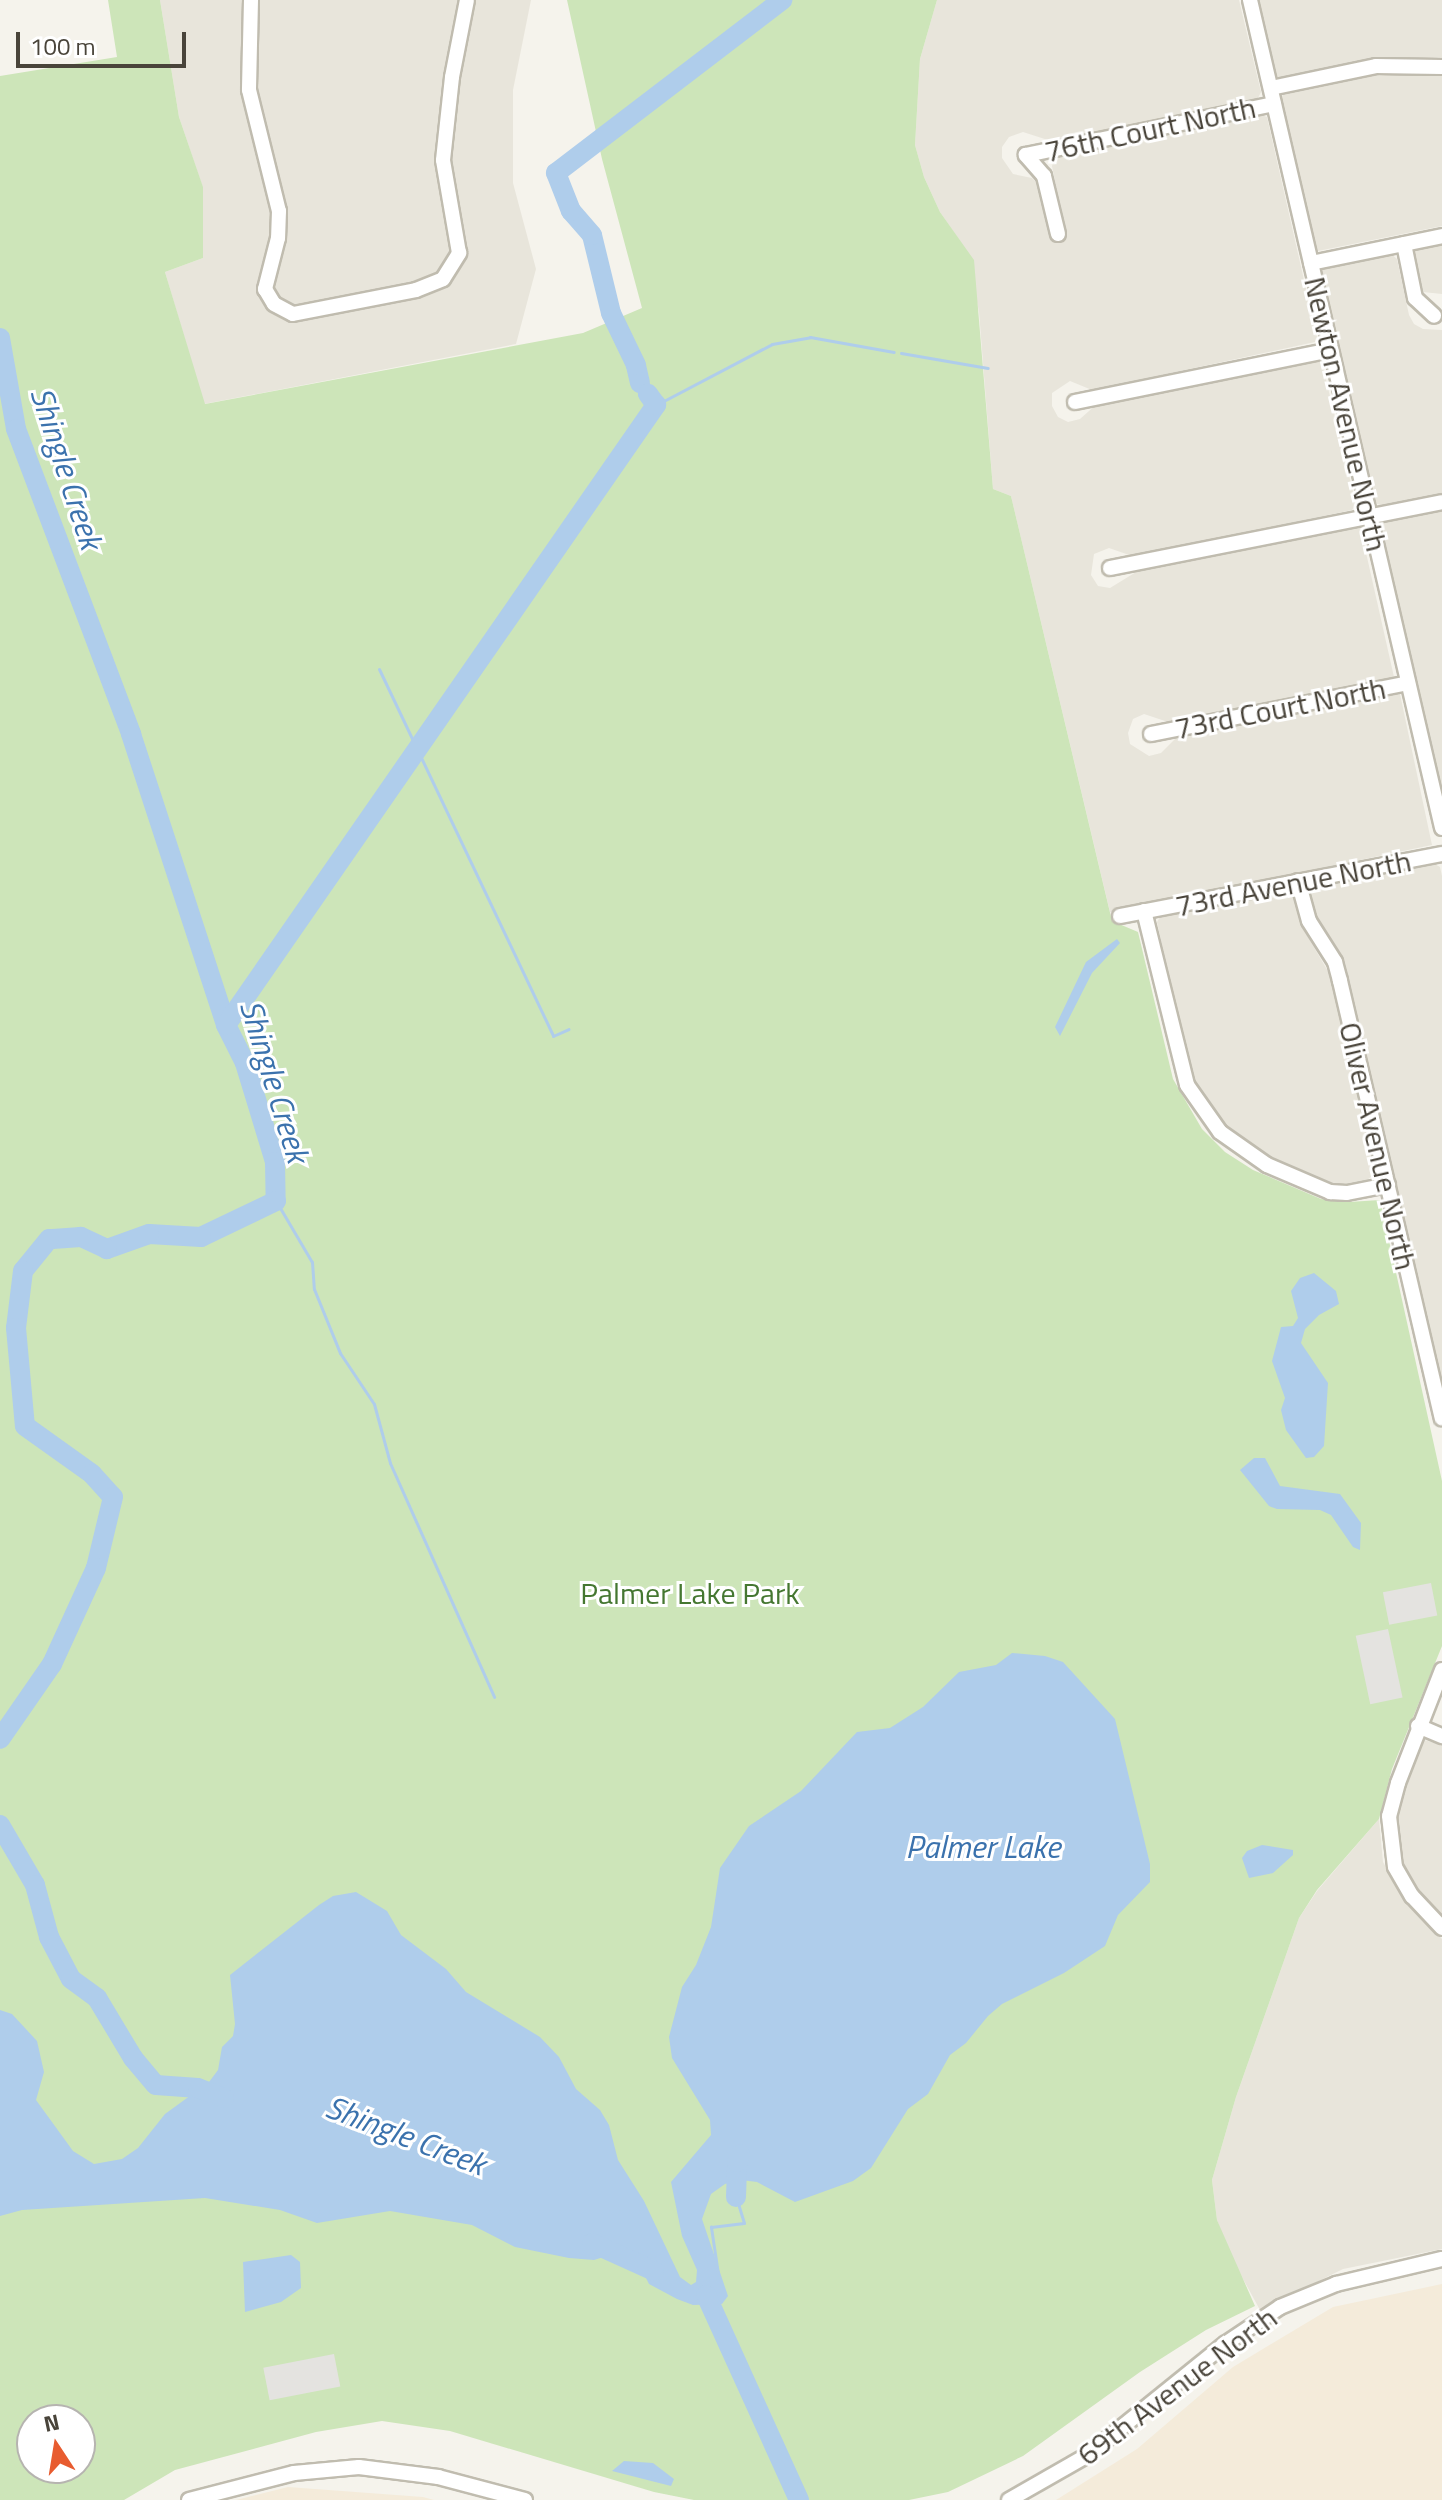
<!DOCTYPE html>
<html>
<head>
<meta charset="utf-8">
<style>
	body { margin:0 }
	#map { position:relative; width:1442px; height:2500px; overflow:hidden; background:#f5f3ec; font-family:"Titillium Web",sans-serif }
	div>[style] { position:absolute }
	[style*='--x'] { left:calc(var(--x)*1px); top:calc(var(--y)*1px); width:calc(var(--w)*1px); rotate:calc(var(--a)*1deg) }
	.residential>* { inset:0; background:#e8e5db }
	.commercial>* { inset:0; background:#f4ebda }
	.green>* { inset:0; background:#cde5b9 }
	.parking>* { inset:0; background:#e4e3e0; transform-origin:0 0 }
	.water>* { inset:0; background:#afcdeb }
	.stream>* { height:3px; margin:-1.5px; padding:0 1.5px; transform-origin:1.5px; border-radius:1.5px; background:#afcdeb }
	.river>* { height:20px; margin:-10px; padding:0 10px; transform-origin:10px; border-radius:10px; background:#afcdeb }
	.roads { filter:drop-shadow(2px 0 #c0bcaf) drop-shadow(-2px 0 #c0bcaf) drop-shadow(0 2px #c0bcaf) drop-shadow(0 -2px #c0bcaf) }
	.minor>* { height:14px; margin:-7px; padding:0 7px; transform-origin:7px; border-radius:7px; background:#fff }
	span { translate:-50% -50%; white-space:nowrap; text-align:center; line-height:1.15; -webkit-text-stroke:6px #fff; paint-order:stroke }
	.street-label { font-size:30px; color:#49443a }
	.park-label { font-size:30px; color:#457731 }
	.water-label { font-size:32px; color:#3b72ad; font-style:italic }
	.north { position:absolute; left:16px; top:2404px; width:80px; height:80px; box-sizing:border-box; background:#fff; border:2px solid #b6b4b0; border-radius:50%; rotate:348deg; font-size:22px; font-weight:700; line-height:32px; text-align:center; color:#49443a }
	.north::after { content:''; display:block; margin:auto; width:28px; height:36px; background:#e85c30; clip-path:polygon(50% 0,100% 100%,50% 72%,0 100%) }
	.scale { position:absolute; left:16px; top:32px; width:170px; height:36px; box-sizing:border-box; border:4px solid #49443a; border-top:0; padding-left:10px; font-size:24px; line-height:28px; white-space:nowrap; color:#49443a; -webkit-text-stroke:6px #fff; paint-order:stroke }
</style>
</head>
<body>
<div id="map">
	<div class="residential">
		<i style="clip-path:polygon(160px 0,531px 0,513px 90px,513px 183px,536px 269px,516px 344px,204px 404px,165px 272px,203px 258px,203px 188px,179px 117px)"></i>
		<i style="clip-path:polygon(937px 0,1239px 0,1261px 92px,1257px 100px,1051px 141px,1023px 132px,1009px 137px,1002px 147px,1002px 158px,1013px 174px,1032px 178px,1039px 185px,1049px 237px,1065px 233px,1052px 166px,1055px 158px,1259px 114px,1267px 117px,1317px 337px,1315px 342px,1092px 390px,1070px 381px,1052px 393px,1052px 406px,1058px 417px,1068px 422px,1080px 419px,1098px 403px,1318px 359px,1322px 363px,1356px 504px,1352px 510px,1132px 556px,1109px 548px,1094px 554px,1091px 575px,1098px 586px,1110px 588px,1141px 569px,1360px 526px,1394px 677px,1168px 722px,1144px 714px,1133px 719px,1128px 733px,1130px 744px,1149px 756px,1161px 753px,1177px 737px,1400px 694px,1432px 845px,1110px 912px,1011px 496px,993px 489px,979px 312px,967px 251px,940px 212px,924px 177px,915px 145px,920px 59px)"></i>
		<i style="clip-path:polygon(1256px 0,1442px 0,1442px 58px,1390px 57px,1276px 79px)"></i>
		<i style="clip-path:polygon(1397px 71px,1442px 75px,1442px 226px,1313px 252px,1281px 98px,1283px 95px)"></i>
		<i style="clip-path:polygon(1442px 241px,1442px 294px,1423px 292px,1413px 250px)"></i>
		<i style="clip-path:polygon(1389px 252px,1397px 259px,1409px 315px,1414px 324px,1423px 329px,1442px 330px,1442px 494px,1383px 506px,1372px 502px,1319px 270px)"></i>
		<i style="clip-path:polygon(1442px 508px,1442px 808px,1378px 528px,1384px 521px)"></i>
		<i style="clip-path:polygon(1431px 862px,1440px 867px,1442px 876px,1442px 1391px,1347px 976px,1314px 916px,1310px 892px,1313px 885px)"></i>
		<i style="clip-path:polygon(1285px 890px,1294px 897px,1301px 925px,1329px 973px,1376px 1173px,1363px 1183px,1344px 1187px,1307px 1174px,1241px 1142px,1210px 1108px,1189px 1074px,1157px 922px,1160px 917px)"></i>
		<i style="clip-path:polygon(1424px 1740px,1442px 1745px,1442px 1917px,1411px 1883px,1396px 1843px,1399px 1801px)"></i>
		<i style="clip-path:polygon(1379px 1819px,1383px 1862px,1401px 1895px,1442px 1939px,1442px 2249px,1343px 2269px,1260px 2310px,1230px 2255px,1217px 2220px,1212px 2180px,1236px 2097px,1299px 1918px,1317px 1891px)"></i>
	</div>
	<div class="commercial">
		<i style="clip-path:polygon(1442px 2284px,1442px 2500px,1056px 2500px,1137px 2449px,1233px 2367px,1333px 2307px)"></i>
		<i style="clip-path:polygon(288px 2487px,423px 2497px,434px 2500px,236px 2500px)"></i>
	</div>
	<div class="green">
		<i style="clip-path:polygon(evenodd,108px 0,160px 0,179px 117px,203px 187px,203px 258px,165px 272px,205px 404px,583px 333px,642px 308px,602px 159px,567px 0,937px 0,920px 59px,915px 145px,924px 177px,940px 212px,974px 260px,993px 489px,1011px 496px,1112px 921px,1138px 932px,1173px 1079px,1202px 1129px,1225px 1152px,1253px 1170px,1321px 1199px,1349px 1202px,1380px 1200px,1442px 1481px,1442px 1646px,1392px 1769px,1379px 1819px,1317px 1890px,1299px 1918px,1236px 2097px,1212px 2180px,1217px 2220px,1255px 2306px,1206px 2330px,1140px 2372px,1023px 2456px,948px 2492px,909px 2500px,694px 2500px,654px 2492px,450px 2431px,382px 2421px,316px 2432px,175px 2470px,124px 2500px,0 2500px,0 76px,117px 57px,108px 0,32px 2420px,80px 2420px,80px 2468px,32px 2468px,32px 2420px)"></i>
	</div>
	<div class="parking">
		<i style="left:1431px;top:1583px;width:33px;height:49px;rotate:79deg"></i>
		<i style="left:1388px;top:1629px;width:70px;height:33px;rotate:78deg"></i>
		<i style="left:334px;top:2354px;width:33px;height:72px;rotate:79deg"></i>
	</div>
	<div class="water">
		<i style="clip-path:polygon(1117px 939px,1120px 943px,1092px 973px,1060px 1036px,1055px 1027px,1086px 962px)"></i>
		<i style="clip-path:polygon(1314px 1273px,1336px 1291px,1339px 1304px,1319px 1315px,1305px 1329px,1301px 1343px,1328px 1383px,1324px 1446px,1314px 1457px,1306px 1458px,1286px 1430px,1281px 1410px,1285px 1398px,1272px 1361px,1281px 1327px,1293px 1326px,1298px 1318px,1291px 1291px,1300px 1278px)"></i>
		<i style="clip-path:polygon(1254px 1458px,1265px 1458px,1280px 1486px,1340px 1494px,1361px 1523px,1360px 1550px,1353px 1547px,1331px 1515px,1320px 1510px,1277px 1509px,1269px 1506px,1240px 1470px)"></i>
		<i style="clip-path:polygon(1012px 1653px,1045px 1656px,1063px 1662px,1115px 1719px,1150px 1864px,1150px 1882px,1118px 1915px,1105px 1946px,1064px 1973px,1002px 2004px,988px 2016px,966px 2043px,950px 2055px,928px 2094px,908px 2109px,871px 2168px,853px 2181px,795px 2202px,757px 2182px,741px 2180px,725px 2184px,711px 2194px,702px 2219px,728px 2296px,722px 2304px,693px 2305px,677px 2299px,649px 2284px,639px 2264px,620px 2252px,594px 2260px,569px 2258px,515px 2247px,472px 2225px,390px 2211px,317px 2223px,280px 2210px,205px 2198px,22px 2210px,0 2216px,0 2010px,12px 2014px,37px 2041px,44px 2072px,36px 2100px,73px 2151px,94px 2164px,122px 2159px,138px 2148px,165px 2114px,209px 2082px,218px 2070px,222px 2047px,233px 2036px,235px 2024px,230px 1975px,319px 1905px,333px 1896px,356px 1892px,387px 1911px,401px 1935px,446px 1969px,466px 1992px,540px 2037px,559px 2057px,576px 2089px,600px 2110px,609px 2125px,618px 2160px,644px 2201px,680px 2277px,691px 2285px,696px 2282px,697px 2270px,682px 2236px,671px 2182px,711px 2135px,710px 2120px,672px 2058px,669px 2037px,682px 1987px,696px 1965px,711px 1927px,720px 1868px,749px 1826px,801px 1791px,857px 1732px,890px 1728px,923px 1707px,959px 1672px,996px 1665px)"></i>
		<i style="clip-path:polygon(1262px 1845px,1293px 1850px,1293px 1855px,1273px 1873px,1249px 1878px,1242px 1858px,1247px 1851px)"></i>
		<i style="clip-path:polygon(291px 2255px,300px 2262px,301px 2288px,281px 2302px,245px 2312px,243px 2262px)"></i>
		<i style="clip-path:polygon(624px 2461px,653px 2463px,674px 2479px,671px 2486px,612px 2471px)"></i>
	</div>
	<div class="stream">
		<i style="--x:901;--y:353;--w:88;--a:9.8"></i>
		<i style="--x:656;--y:405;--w:131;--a:-27.7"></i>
		<i style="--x:772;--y:344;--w:39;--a:-10"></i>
		<i style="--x:810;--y:337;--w:85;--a:10.1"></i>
		<i style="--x:379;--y:669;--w:406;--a:64.6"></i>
		<i style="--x:553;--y:1036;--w:17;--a:-24"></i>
		<i style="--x:276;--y:1201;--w:71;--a:59.5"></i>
		<i style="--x:312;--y:1262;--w:27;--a:86"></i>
		<i style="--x:314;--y:1289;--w:69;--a:67.9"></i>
		<i style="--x:340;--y:1353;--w:61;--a:56.3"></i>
		<i style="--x:374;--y:1404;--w:61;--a:74.8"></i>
		<i style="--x:390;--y:1463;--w:256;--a:66"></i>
		<i style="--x:718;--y:2274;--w:48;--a:-98.5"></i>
		<i style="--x:711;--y:2227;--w:33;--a:-7"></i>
		<i style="--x:744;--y:2223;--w:27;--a:-107"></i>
	</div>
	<div class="river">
		<i style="--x:0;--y:338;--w:92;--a:80"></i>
		<i style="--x:16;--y:429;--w:326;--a:69.3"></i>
		<i style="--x:131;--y:734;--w:306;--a:71.9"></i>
		<i style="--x:226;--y:1025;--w:42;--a:63.4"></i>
		<i style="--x:245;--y:1063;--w:103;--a:73.1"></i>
		<i style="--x:275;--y:1162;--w:39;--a:89"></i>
		<i style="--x:276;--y:1201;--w:83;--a:154.4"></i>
		<i style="--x:201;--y:1237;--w:52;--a:-176.7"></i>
		<i style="--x:149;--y:1234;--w:45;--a:160.3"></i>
		<i style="--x:107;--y:1249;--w:29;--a:-155"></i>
		<i style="--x:81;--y:1237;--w:32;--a:176"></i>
		<i style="--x:49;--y:1239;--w:41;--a:129.1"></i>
		<i style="--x:23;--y:1271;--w:57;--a:97"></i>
		<i style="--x:16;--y:1328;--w:98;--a:84.8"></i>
		<i style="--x:25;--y:1426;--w:82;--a:35.6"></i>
		<i style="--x:92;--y:1474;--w:31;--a:48"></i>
		<i style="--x:113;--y:1497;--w:73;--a:103.5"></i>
		<i style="--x:96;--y:1568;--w:106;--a:114.6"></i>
		<i style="--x:52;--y:1664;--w:91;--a:124.7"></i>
		<i style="--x:640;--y:383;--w:18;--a:-103"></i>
		<i style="--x:636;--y:365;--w:58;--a:-115.7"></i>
		<i style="--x:611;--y:313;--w:80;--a:-103.7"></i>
		<i style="--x:592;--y:235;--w:32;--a:-131"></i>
		<i style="--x:571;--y:211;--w:41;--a:-111.5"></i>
		<i style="--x:556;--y:173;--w:285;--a:-37.4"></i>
		<i style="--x:226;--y:1025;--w:755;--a:-55.26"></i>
		<i style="--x:656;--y:405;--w:14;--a:-126"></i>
		<i style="--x:0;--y:1825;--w:69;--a:59.7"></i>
		<i style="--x:35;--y:1885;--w:54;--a:74.9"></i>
		<i style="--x:49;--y:1937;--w:47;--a:62.4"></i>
		<i style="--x:71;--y:1979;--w:32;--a:36"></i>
		<i style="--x:97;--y:1998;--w:70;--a:59"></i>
		<i style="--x:133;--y:2058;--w:35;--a:50"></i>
		<i style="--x:156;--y:2085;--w:42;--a:4.1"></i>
		<i style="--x:198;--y:2088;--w:28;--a:21"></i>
		<i style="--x:736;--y:2197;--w:35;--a:-88"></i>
		<i style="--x:737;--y:2162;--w:8;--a:-67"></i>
		<i style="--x:592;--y:2243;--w:68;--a:24.3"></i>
		<i style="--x:706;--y:2295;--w:225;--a:65.6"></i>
	</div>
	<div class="roads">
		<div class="minor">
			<i style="--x:251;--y:0;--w:90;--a:91.3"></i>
			<i style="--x:249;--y:90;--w:125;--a:76.1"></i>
			<i style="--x:279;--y:211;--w:27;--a:92"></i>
			<i style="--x:278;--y:238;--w:53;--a:104.3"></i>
			<i style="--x:265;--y:289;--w:17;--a:59"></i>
			<i style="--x:274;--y:304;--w:21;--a:28"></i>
			<i style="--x:293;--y:314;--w:125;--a:-11"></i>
			<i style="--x:416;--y:290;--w:29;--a:-22"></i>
			<i style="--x:443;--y:279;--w:31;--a:-58"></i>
			<i style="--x:459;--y:253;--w:94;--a:-99.8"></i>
			<i style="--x:443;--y:160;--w:83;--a:-83.8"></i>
			<i style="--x:452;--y:77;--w:78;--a:-79"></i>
			<i style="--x:1250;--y:0;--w:850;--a:76.94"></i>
			<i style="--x:1271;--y:88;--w:107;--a:-11.8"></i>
			<i style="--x:1376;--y:66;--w:66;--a:0.9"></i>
			<i style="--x:1058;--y:234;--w:60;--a:-103.6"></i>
			<i style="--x:1044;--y:176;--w:28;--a:-131"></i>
			<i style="--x:1026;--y:155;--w:253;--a:-11.6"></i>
			<i style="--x:1404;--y:244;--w:55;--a:78.5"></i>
			<i style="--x:1415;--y:298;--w:26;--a:43"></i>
			<i style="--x:1311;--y:263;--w:134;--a:-11.6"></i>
			<i style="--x:1075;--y:402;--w:261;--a:-11.5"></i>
			<i style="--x:1110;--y:568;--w:338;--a:-11.2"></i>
			<i style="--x:1151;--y:734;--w:262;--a:-11.2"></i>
			<i style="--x:1298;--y:881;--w:41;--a:74.6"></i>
			<i style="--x:1309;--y:921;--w:49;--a:57.6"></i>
			<i style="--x:1335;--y:962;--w:20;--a:75"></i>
			<i style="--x:1340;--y:981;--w:449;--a:76.9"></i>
			<i style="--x:1144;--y:911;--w:179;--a:76.1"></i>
			<i style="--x:1187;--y:1085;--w:57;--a:54.9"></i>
			<i style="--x:1220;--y:1132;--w:57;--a:35.1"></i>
			<i style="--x:1267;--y:1165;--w:69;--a:23.2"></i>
			<i style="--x:1330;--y:1192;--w:17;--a:3"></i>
			<i style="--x:1347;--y:1193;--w:42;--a:-11"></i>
			<i style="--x:1120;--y:916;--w:328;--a:-10.9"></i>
			<i style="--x:1442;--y:1670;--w:121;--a:111.3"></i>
			<i style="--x:1398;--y:1783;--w:34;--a:105"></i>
			<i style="--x:1389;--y:1816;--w:51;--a:83.3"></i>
			<i style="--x:1395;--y:1867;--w:34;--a:60"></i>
			<i style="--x:1412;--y:1896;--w:44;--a:46.8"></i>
			<i style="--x:1418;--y:1726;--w:26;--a:23"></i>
			<i style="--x:189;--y:2500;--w:108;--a:-14.4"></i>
			<i style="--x:294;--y:2473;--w:65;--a:-5.3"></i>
			<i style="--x:359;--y:2467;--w:80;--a:7.2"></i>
			<i style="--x:438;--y:2477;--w:90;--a:14.8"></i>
			<i style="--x:1009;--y:2500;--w:89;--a:-29.7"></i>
			<i style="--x:1086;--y:2456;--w:179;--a:-38.9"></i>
			<i style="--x:1225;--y:2344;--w:66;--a:-33.9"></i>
			<i style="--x:1280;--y:2307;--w:61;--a:-22.3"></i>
			<i style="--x:1336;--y:2284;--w:109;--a:-13.3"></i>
		</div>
	</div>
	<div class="street-label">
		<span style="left:1150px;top:129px;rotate:-12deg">76th Court North</span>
		<span style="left:1346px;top:414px;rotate:77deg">Newton Avenue North</span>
		<span style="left:1280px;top:708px;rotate:-11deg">73rd Court North</span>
		<span style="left:1293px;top:883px;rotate:-11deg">73rd Avenue North</span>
		<span style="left:1378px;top:1146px;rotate:77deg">Oliver Avenue North</span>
		<span style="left:1177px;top:2386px;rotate:-37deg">69th Avenue North</span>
	</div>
	<div class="park-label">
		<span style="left:690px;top:1593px">Palmer Lake Park</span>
	</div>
	<div class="water-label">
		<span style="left:67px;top:468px;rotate:72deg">Shingle Creek</span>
		<span style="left:275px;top:1081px;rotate:73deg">Shingle Creek</span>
		<span style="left:983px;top:1846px">Palmer Lake</span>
		<span style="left:406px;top:2135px;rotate:21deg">Shingle Creek</span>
	</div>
	<div class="north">N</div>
	<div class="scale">100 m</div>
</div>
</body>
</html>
